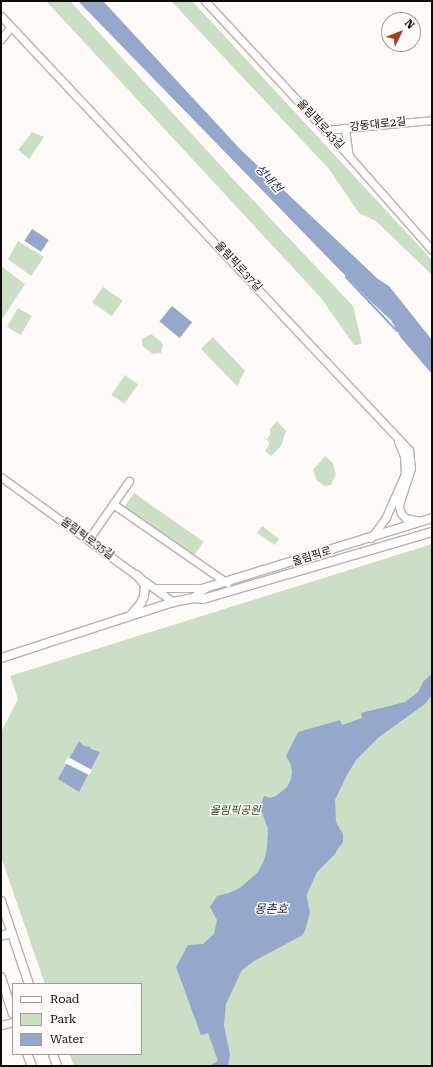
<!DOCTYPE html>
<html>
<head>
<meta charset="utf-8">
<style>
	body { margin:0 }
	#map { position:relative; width:433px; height:1067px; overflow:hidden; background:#fefaf8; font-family:"Roboto Serif","Noto Sans KR",serif }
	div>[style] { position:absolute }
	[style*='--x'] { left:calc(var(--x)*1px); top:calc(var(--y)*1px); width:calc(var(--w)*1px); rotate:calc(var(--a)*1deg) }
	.green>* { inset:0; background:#cbdec6; transform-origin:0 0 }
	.water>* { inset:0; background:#95a8cb; transform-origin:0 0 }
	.pier>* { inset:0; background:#fefaf8 }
	.stream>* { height:1.5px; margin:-0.75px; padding:0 0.75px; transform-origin:0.75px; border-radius:0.75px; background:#95a8cb }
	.roads { filter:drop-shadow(1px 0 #bab0ac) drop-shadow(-1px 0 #bab0ac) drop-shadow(0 1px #bab0ac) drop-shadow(0 -1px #bab0ac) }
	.minor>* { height:7px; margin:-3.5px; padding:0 3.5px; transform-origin:3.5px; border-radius:3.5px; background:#fff }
	.major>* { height:8px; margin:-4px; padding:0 4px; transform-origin:4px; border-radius:4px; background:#fff }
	span { translate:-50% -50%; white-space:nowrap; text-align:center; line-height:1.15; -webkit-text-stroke:3px #fefaf8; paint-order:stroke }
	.street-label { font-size:11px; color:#0e0b09 }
	.park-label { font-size:11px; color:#1b3e0e; font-style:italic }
	.water-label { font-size:12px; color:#112753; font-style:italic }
	.frame { position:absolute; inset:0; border:2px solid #0e0b09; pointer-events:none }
	.legend { position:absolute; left:12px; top:983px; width:130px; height:72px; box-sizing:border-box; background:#fefaf8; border:1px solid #9e9a98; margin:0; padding:5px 7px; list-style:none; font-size:12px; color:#0e0b09 }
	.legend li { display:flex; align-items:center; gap:8px; height:20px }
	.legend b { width:20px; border:1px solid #9e9a98 }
	.north { position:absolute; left:381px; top:12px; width:40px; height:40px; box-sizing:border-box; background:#fefaf8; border:1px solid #9e9a98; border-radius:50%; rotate:47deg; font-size:11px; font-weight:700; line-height:16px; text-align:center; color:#0e0b09 }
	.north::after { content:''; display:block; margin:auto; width:14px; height:18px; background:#a73e21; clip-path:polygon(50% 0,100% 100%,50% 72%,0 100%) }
</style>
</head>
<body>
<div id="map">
	<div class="green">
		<i style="clip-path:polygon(46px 1px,70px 1px,233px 179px,353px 306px,362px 344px,354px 345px,321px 298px)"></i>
		<i style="clip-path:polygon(171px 1px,192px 1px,432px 260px,432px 275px,376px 221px,359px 213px,329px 169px)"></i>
		<i style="clip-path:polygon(32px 132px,44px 137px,29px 159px,18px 150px)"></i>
		<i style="clip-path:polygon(18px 241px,44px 257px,31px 276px,8px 259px)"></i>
		<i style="clip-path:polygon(1px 266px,25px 284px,1px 321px)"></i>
		<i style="left:103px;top:287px;width:24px;height:19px;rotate:35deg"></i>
		<i style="left:18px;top:308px;width:16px;height:22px;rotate:30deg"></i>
		<i style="clip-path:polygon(151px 334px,160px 341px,163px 345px,161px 353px,153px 354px,142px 346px,142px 339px)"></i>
		<i style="clip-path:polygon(213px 337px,245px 371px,237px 386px,201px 349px)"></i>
		<i style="left:125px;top:375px;width:16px;height:24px;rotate:35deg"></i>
		<i style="clip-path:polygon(277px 421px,286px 431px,281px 446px,271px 456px,265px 451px,270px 443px,263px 437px,267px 439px,270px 435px,270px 429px)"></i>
		<i style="clip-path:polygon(325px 456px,333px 463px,336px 474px,331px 485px,325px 486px,317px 481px,313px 470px)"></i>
		<i style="left:134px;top:493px;width:85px;height:17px;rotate:35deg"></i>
		<i style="clip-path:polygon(262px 526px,279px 539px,275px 545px,257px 533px)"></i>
		<i style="clip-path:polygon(432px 544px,432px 1066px,74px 1066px,69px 1054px,141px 1054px,141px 984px,45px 984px,1px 857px,1px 732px,18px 699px,10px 676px)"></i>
	</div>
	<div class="water">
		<i style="clip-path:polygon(78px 1px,103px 1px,241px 150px,378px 279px,389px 286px,432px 340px,432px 374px,401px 338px,391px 320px,370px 301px)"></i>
		<i style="left:32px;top:229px;width:20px;height:14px;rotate:33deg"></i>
		<i style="left:172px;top:306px;width:26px;height:20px;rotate:39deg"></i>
		<i style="clip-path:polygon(432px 673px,432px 695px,425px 704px,379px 737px,356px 760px,347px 775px,335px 800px,336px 822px,343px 834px,343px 842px,334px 855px,317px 872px,307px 894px,307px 899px,310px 912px,305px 931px,301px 936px,254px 961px,242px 970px,226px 1004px,224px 1025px,230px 1055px,228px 1066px,213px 1066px,212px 1064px,218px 1061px,208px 1033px,201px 1035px,176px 967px,188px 945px,203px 944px,214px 934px,217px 920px,210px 907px,217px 896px,229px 893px,240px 888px,258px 872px,264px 860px,267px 848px,268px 829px,260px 807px,264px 796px,270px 798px,276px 796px,287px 787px,291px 779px,292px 772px,291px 765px,286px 756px,298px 732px,340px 720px,342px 725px,362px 718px,361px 713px,405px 702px,418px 692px,423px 682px)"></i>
		<i style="clip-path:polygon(79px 741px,84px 746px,90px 747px,91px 749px,100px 752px,79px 792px,58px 779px)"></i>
	</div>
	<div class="pier">
		<i style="clip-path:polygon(68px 757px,92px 770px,89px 775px,65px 763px)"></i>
	</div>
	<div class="stream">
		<i style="--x:346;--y:277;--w:74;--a:46.6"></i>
	</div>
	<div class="roads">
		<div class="minor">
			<i style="--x:205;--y:1;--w:212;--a:47.1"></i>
			<i style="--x:349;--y:156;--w:125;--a:48.6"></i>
			<i style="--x:1;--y:16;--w:596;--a:46.77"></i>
			<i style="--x:409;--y:450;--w:18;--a:84"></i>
			<i style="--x:411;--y:468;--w:40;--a:108"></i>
			<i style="--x:399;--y:506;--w:7;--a:74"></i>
			<i style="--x:401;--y:513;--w:6;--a:51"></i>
			<i style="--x:405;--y:518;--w:16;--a:11"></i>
			<i style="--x:1;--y:39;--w:16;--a:-52"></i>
			<i style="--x:345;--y:129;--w:27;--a:82"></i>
			<i style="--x:325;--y:130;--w:107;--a:-5.3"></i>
			<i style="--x:1;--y:477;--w:213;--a:36"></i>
			<i style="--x:113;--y:504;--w:139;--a:34.7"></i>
			<i style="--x:371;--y:538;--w:26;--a:-54"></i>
			<i style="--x:386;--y:517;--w:47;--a:-66.2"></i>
			<i style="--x:405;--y:474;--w:18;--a:-93"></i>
			<i style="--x:404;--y:456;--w:16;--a:-112"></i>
			<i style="--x:88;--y:540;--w:72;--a:-55.2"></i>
			<i style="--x:154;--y:588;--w:51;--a:0"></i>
			<i style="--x:1;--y:1025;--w:12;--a:-14"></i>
		</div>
		<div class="major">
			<i style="--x:194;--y:598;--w:15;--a:-42"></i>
			<i style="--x:205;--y:588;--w:238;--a:-17.1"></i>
			<i style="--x:131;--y:615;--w:16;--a:-50"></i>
			<i style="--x:141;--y:603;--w:8;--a:-67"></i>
			<i style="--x:144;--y:596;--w:11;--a:-85"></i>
			<i style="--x:145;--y:585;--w:13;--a:-129"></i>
			<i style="--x:1;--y:658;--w:181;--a:-18"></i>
			<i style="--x:173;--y:602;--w:21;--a:-11"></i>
			<i style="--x:194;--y:598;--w:9;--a:6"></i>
			<i style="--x:203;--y:599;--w:239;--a:-16.3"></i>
			<i style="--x:1;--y:901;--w:88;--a:71.4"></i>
			<i style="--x:1;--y:936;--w:10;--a:-17"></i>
			<i style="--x:1;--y:977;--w:38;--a:72"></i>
			<i style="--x:27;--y:1054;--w:13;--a:67"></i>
			<i style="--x:53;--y:1054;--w:13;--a:72"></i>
		</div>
	</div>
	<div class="street-label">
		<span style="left:320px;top:125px;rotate:47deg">올림픽로43길</span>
		<span style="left:378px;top:125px;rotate:-6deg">강동대로2길</span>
		<span style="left:238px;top:267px;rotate:47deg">올림픽로37길</span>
		<span style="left:87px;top:539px;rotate:36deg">올림픽로35길</span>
		<span style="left:312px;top:557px;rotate:-17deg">올림픽로</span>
	</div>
	<div class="park-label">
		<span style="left:235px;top:811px">올림픽공원</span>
	</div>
	<div class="water-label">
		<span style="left:268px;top:179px;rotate:47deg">성내천</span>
		<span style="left:271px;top:910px">몽촌호</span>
	</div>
	<div class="frame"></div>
	<ul class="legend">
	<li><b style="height:5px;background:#fff"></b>Road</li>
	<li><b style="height:11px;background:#cbdec6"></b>Park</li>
	<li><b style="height:11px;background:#95a8cb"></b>Water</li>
	</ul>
	<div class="north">N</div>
</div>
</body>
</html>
